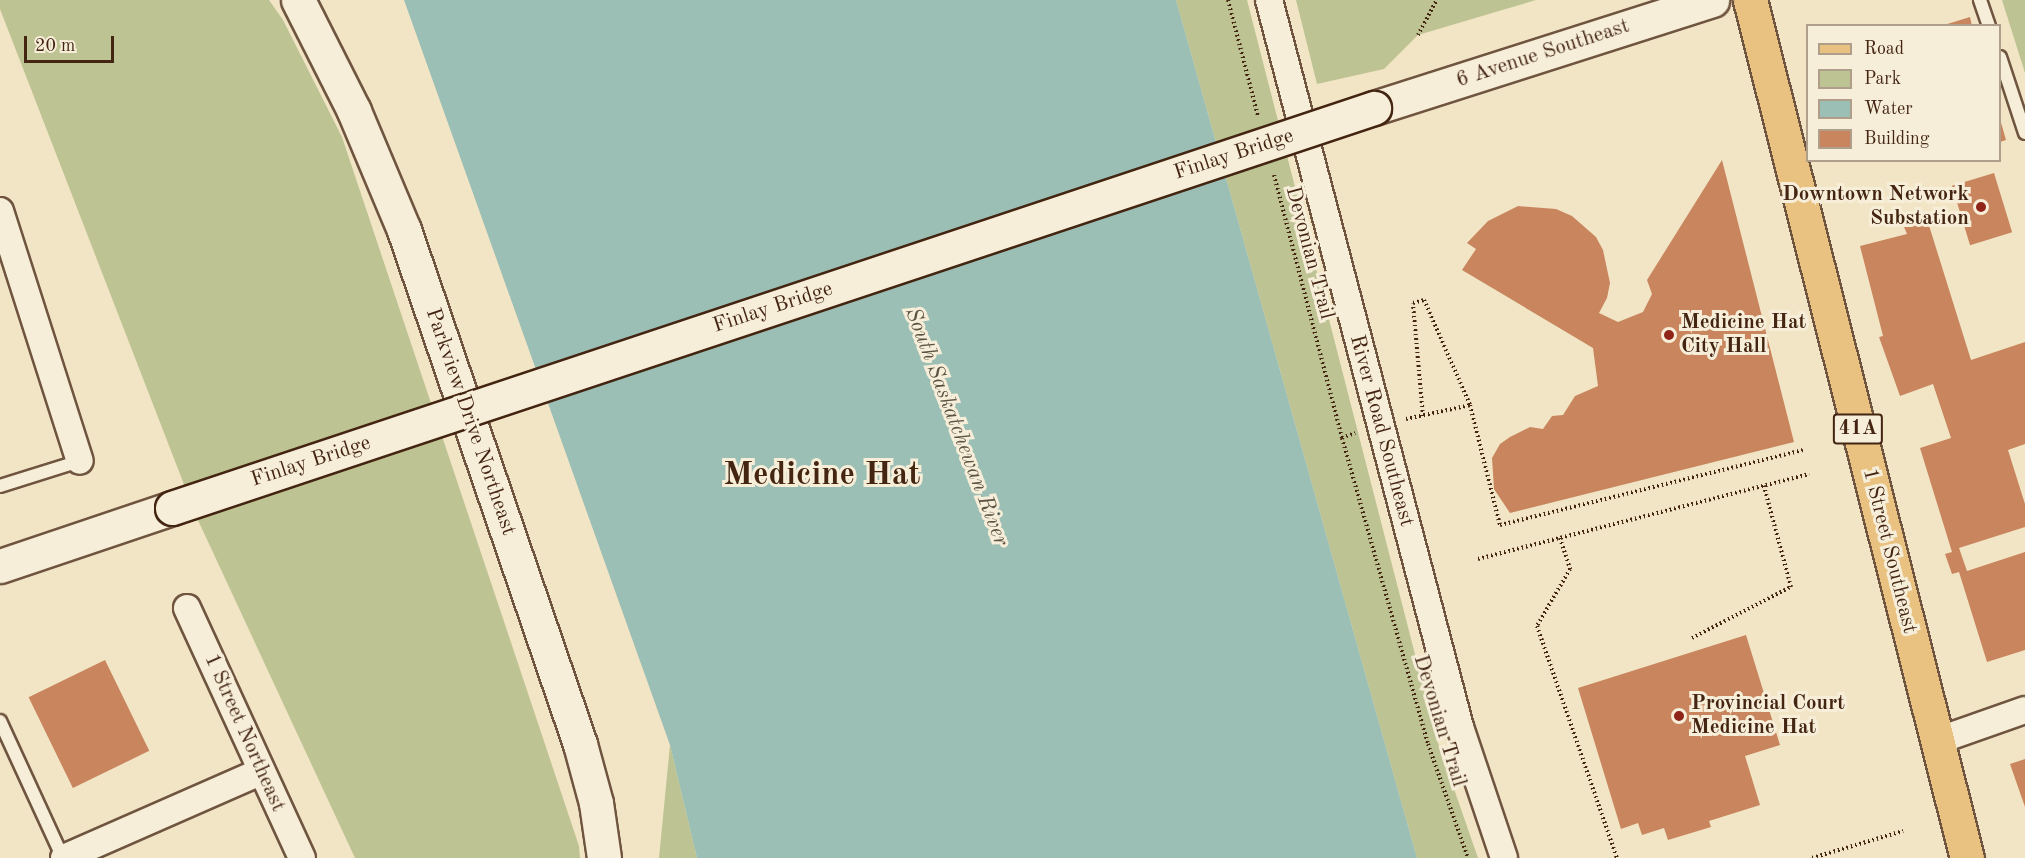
<!DOCTYPE html>
<html>
<head>
<meta charset="utf-8">
<style>
	body { margin:0 }
	#map { position:relative; width:2025px; height:858px; overflow:hidden; background:#f2e5c5; font-family:"Old Standard TT",serif }
	div>[style] { position:absolute }
	[style*='--x'] { left:calc(var(--x)*1px); top:calc(var(--y)*1px); width:calc(var(--w)*1px); rotate:calc(var(--a)*1deg) }
	.green>* { inset:0; background:#bdc392 }
	.water>* { inset:0; background:#9bbfb4 }
	.building>* { inset:0; background:#c8855e; transform-origin:0 0 }
	.path>* { height:4px; margin-top:-2px; transform-origin:0; background:repeating-linear-gradient(90deg,#432512 0 1.5px,transparent 0 4.5px) }
	.roads { filter:drop-shadow(2px 0 #6f553f) drop-shadow(-2px 0 #6f553f) drop-shadow(0 2px #6f553f) drop-shadow(0 -2px #6f553f) }
	.lane>* { height:12px; margin:-6px; padding:0 6px; transform-origin:6px; border-radius:6px; background:#f7eed9 }
	.street>* { height:26px; margin:-13px; padding:0 13px; transform-origin:13px; border-radius:13px; background:#f7eed9 }
	.secondary>* { height:33px; margin:-16.5px; padding:0 16.5px; transform-origin:16.5px; border-radius:16.5px; background:#f7eed9 }
	.primary>* { height:33px; margin:-16.5px; padding:0 16.5px; transform-origin:16.5px; border-radius:16.5px; background:#e9c282 }
	.bridges { filter:drop-shadow(2px 0 #432512) drop-shadow(-2px 0 #432512) drop-shadow(0 2px #432512) drop-shadow(0 -2px #432512) }
	.secondary-bridge>* { height:33px; margin:-16.5px; padding:0 16.5px; transform-origin:16.5px; border-radius:16.5px; background:#f7eed9 }
	.dots>* { width:16px; height:16px; translate:-50% -50%; box-sizing:border-box; border:3px solid #f7eed9; border-radius:50% }
	span { translate:-50% -50%; white-space:nowrap; text-align:center; line-height:1.15; -webkit-text-stroke:6px #f7eed9; paint-order:stroke }
	.shield-label span { padding:2px 4px; background:#f7eed9; border:2px solid; border-radius:4px; -webkit-text-stroke-width:0 }
	.shield-label { font-size:20px; color:#432512; font-weight:700 }
	.street-label { font-size:21px; color:#432512 }
	.poi-label { font-size:21px; color:#432512; font-weight:700 }
	.right { translate:-100% -50%; text-align:right }
	.left { translate:0 -50%; text-align:left }
	.water-label { font-size:22px; color:#5d5343; font-style:italic }
	.town-label { font-size:33px; color:#432512; font-weight:700 }
	.legend { position:absolute; left:1806px; top:24px; width:195px; height:138px; box-sizing:border-box; background:#f7eed9; border:2px solid #af9e89; margin:0; padding:8px 10px; list-style:none; font-size:18px; color:#432512 }
	.legend li { display:flex; align-items:center; gap:12px; height:30px }
	.legend b { width:30px; border:2px solid #af9e89 }
	.scale { position:absolute; left:24px; top:36px; width:90px; height:27px; box-sizing:border-box; border:3px solid #432512; border-top:0; padding-left:8px; font-size:18px; line-height:21px; white-space:nowrap; color:#432512; -webkit-text-stroke:4px #f7eed9; paint-order:stroke }
</style>
</head>
<body>
<div id="map">
	<div class="green">
		<i style="clip-path:polygon(0 0,269px 0,283px 20px,342px 137px,579px 846px,580px 858px,355px 858px,197px 518px,0 9px)"></i>
		<i style="clip-path:polygon(1176px 0,1247px 0,1437px 740px,1478px 858px,1417px 858px)"></i>
		<i style="clip-path:polygon(1296px 0,1536px 0,1418px 35px,1384px 69px,1317px 84px)"></i>
		<i style="clip-path:polygon(2002px 0,2025px 0,2025px 73px)"></i>
		<i style="clip-path:polygon(670px 745px,697px 858px,659px 858px)"></i>
	</div>
	<div class="water">
		<i style="clip-path:polygon(404px 0,1176px 0,1417px 858px,697px 858px,670px 745px)"></i>
	</div>
	<div class="building">
		<i style="clip-path:polygon(1970px 17px,1972px 26px,1944px 26px,1944px 25px)"></i>
		<i style="clip-path:polygon(2000px 119px,2006px 140px,2000px 142px)"></i>
		<i style="clip-path:polygon(1722px 160px,1794px 442px,1510px 513px,1494px 489px,1492px 458px,1500px 444px,1510px 437px,1530px 427px,1543px 429px,1552px 416px,1563px 415px,1575px 396px,1598px 386px,1593px 348px,1462px 270px,1476px 249px,1467px 243px,1488px 221px,1518px 206px,1556px 209px,1572px 216px,1596px 237px,1603px 250px,1610px 283px,1607px 298px,1599px 313px,1618px 322px,1643px 312px,1652px 294px,1647px 280px)"></i>
		<i style="left:1994px;top:173px;width:62px;height:44px;rotate:73deg"></i>
		<i style="clip-path:polygon(1927px 219px,1971px 360px,2025px 342px,2025px 444px,2008px 450px,2025px 504px,2025px 527px,1959px 548px,1967px 571px,2025px 552px,2025px 650px,1987px 662px,1959px 572px,1952px 574px,1945px 554px,1952px 552px,1920px 448px,1951px 438px,1933px 384px,1900px 396px,1879px 337px,1883px 336px,1860px 246px,1907px 234px,1904px 227px)"></i>
		<i style="clip-path:polygon(1746px 635px,1780px 745px,1745px 756px,1760px 805px,1709px 821px,1711px 827px,1668px 840px,1664px 828px,1642px 835px,1638px 823px,1621px 829px,1578px 688px)"></i>
		<i style="left:105px;top:660px;width:101px;height:85px;rotate:64deg"></i>
		<i style="clip-path:polygon(2025px 759px,2025px 807px,2010px 764px)"></i>
	</div>
	<div class="path">
		<i style="--x:1228;--y:0;--w:120;--a:75.5"></i>
		<i style="--x:1418;--y:35;--w:40;--a:-62"></i>
		<i style="--x:1274;--y:175;--w:272;--a:75.5"></i>
		<i style="--x:1342;--y:438;--w:318;--a:74.3"></i>
		<i style="--x:1428;--y:744;--w:121;--a:70.7"></i>
		<i style="--x:1423;--y:416;--w:113;--a:-95.1"></i>
		<i style="--x:1413;--y:303;--w:11;--a:-15"></i>
		<i style="--x:1424;--y:300;--w:115;--a:66.3"></i>
		<i style="--x:1470;--y:405;--w:124;--a:76"></i>
		<i style="--x:1500;--y:525;--w:312;--a:-13.9"></i>
		<i style="--x:1406;--y:419;--w:66;--a:-12.3"></i>
		<i style="--x:1342;--y:438;--w:14;--a:-21"></i>
		<i style="--x:1560;--y:538;--w:33;--a:72"></i>
		<i style="--x:1570;--y:569;--w:66;--a:120.1"></i>
		<i style="--x:1537;--y:626;--w:245;--a:71"></i>
		<i style="--x:1478;--y:559;--w:342;--a:-14.4"></i>
		<i style="--x:1692;--y:638;--w:111;--a:-27.3"></i>
		<i style="--x:1791;--y:587;--w:105;--a:-105"></i>
		<i style="--x:1812;--y:858;--w:95;--a:-16.5"></i>
	</div>
	<div class="roads">
		<div class="lane">
			<i style="--x:1980;--y:0;--w:28;--a:71"></i>
			<i style="--x:2000;--y:57;--w:80;--a:71.8"></i>
			<i style="--x:0;--y:486;--w:84;--a:-17.4"></i>
			<i style="--x:0;--y:721;--w:151;--a:65.3"></i>
		</div>
		<div class="street">
			<i style="--x:1269;--y:0;--w:752;--a:75.28"></i>
			<i style="--x:1460;--y:727;--w:138;--a:71.4"></i>
			<i style="--x:0;--y:211;--w:262;--a:72.3"></i>
			<i style="--x:187;--y:608;--w:275;--a:65.3"></i>
			<i style="--x:1937;--y:741;--w:93;--a:-19.4"></i>
			<i style="--x:64;--y:858;--w:214;--a:-23.7"></i>
		</div>
		<div class="secondary">
			<i style="--x:298;--y:0;--w:124;--a:63.2"></i>
			<i style="--x:354;--y:111;--w:129;--a:67.2"></i>
			<i style="--x:404;--y:230;--w:543;--a:71.1"></i>
			<i style="--x:580;--y:744;--w:61;--a:74.8"></i>
			<i style="--x:596;--y:803;--w:56;--a:81.7"></i>
			<i style="--x:1374;--y:108;--w:355;--a:-17.7"></i>
			<i style="--x:0;--y:566;--w:182;--a:-18.6"></i>
		</div>
		<div class="primary">
			<i style="--x:1750;--y:0;--w:885;--a:75.81"></i>
		</div>
	</div>
	<div class="bridges">
		<div class="secondary-bridge">
			<i style="--x:172;--y:508;--w:1267;--a:-18.41"></i>
		</div>
	</div>
	<div class="dots">
		<i style="left:1981px;top:207px;background:#8f2418"></i>
		<i style="left:1669px;top:335px;background:#8f2418"></i>
		<i style="left:1679px;top:716px;background:#8f2418"></i>
	</div>
	<div class="shield-label">
		<span style="left:1858px;top:429px">41A</span>
	</div>
	<div class="street-label">
		<span style="left:1543px;top:54px;rotate:-18deg">6 Avenue Southeast</span>
		<span style="left:1234px;top:155px;rotate:-18deg">Finlay Bridge</span>
		<span style="left:1309px;top:253px;rotate:75deg">Devonian Trail</span>
		<span style="left:773px;top:308px;rotate:-18deg">Finlay Bridge</span>
		<span style="left:470px;top:422px;rotate:71deg">Parkview Drive Northeast</span>
		<span style="left:1381px;top:431px;rotate:75deg">River Road Southeast</span>
		<span style="left:311px;top:462px;rotate:-18deg">Finlay Bridge</span>
		<span style="left:1889px;top:551px;rotate:76deg">1 Street Southeast</span>
		<span style="left:1439px;top:721px;rotate:73deg">Devonian Trail</span>
		<span style="left:244px;top:733px;rotate:66deg">1 Street Northeast</span>
	</div>
	<div class="poi-label">
		<span class="right" style="left:1969px;top:207px">Downtown Network<br>Substation</span>
		<span class="left" style="left:1681px;top:335px">Medicine Hat<br>City Hall</span>
		<span class="left" style="left:1691px;top:716px">Provincial Court<br>Medicine Hat</span>
	</div>
	<div class="water-label">
		<span style="left:956px;top:427px;rotate:69deg">South Saskatchewan River</span>
	</div>
	<div class="town-label">
		<span style="left:822px;top:476px">Medicine Hat</span>
	</div>
	<ul class="legend">
	<li><b style="height:8px;background:#e9c282"></b>Road</li>
	<li><b style="height:16px;background:#bdc392"></b>Park</li>
	<li><b style="height:16px;background:#9bbfb4"></b>Water</li>
	<li><b style="height:16px;background:#c8855e"></b>Building</li>
	</ul>
	<div class="scale">20 m</div>
</div>
</body>
</html>
